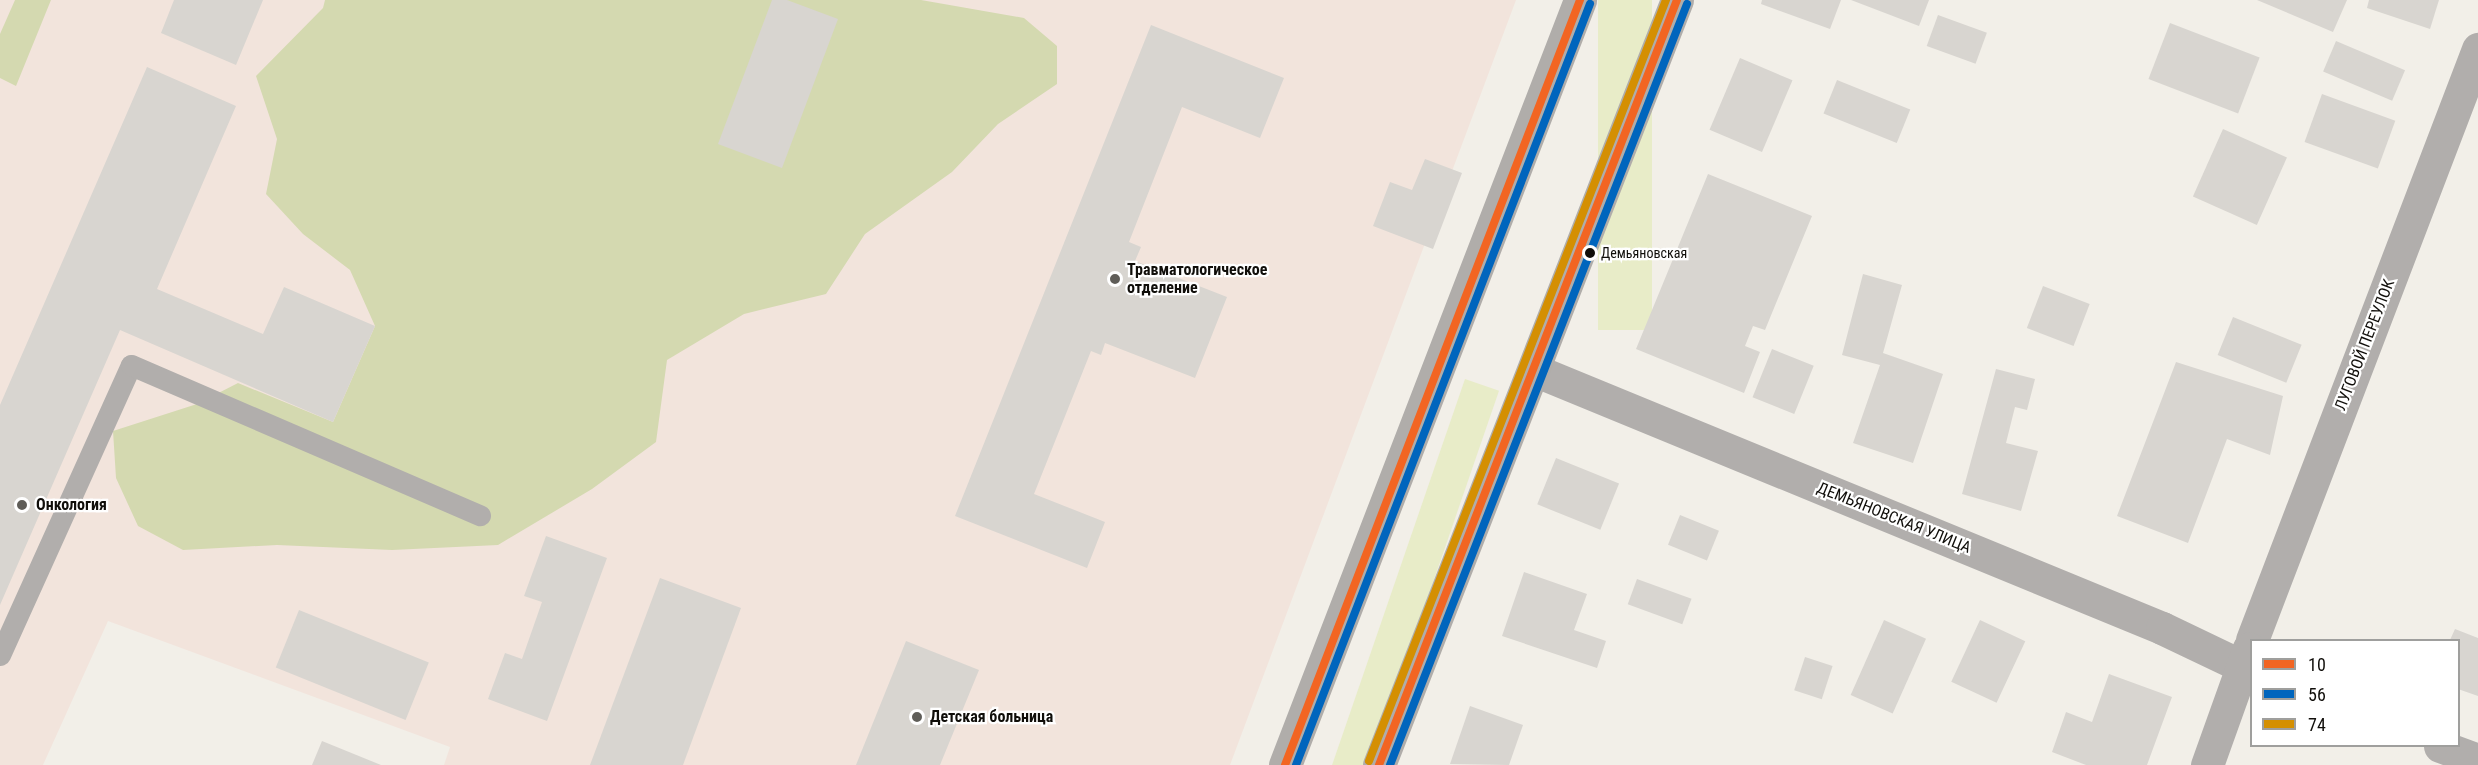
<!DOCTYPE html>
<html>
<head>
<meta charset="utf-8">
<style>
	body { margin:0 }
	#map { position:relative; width:2478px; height:765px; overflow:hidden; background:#f2efe8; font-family:"Roboto Condensed",sans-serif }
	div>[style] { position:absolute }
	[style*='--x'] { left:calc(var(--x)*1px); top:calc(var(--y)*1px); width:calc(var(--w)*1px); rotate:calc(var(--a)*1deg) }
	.medical>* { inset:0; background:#f2e4dc }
	.green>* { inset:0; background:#e8ecc8; transform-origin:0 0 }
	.forest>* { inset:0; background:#d4d9b0 }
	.building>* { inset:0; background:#d8d5d0; transform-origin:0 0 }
	.lane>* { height:21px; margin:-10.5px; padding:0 10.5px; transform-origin:10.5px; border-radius:10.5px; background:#b1aeac }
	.street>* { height:33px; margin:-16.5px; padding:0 16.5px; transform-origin:16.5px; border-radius:16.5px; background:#b1aeac }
	.secondary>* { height:33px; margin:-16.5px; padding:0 16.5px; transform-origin:16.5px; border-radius:16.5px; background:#b0adaa }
	.bus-1>* { height:8px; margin:-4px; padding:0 4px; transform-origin:4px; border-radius:4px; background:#f26522 }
	.bus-2>* { height:8px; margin:-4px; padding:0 4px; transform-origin:4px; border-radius:4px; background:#0065bd }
	.bus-3>* { height:8px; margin:-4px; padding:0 4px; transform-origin:4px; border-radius:4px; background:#d48f02 }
	.dots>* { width:16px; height:16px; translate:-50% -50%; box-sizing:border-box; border:3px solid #fff; border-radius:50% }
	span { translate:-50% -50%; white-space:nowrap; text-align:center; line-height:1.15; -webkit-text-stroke:4.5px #fff; paint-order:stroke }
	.bus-label { font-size:14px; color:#100e0a }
	.left { translate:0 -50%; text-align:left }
	.poi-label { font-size:16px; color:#100e0a; font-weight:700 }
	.street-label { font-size:16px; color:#100e0a }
	.legend { position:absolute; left:2250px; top:639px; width:210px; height:108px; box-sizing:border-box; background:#fff; border:2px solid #9f9f9d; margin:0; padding:8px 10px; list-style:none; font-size:18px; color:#100e0a }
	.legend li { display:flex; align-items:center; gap:12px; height:30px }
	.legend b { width:30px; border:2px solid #9f9f9d }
</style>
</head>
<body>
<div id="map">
	<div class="medical">
		<i style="clip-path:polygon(0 0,1516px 0,1230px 765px,444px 765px,450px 747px,108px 621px,43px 765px,0 765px)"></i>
	</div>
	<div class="green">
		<i style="left:1598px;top:0;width:54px;height:330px"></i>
		<i style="left:1465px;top:379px;width:36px;height:414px;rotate:19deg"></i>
	</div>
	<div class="forest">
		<i style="clip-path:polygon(15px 0,51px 0,16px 86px,0 78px,0 34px)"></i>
		<i style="clip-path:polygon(325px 0,921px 0,1024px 18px,1057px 46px,1057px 84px,998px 124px,952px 172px,865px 234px,826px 294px,744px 314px,667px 360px,656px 442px,592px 489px,498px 545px,392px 550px,277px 545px,183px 550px,138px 526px,116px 478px,113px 431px,197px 404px,238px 383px,333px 422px,375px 326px,350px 270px,303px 234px,266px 194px,277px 139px,256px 76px,323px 8px)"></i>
	</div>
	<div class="building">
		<i style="clip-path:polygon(174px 0,263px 0,236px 65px,161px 33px)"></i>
		<i style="clip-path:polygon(772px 0,787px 0,838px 19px,782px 168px,718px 144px)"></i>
		<i style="clip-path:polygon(1762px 0,1841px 0,1830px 29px,1761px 4px)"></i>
		<i style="clip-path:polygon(1851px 0,1929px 0,1919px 26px)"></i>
		<i style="clip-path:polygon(2257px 0,2347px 0,2333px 32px)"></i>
		<i style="clip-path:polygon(2369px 0,2439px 0,2430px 29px,2367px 8px)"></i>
		<i style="left:1938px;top:15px;width:52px;height:33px;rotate:20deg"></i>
		<i style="left:2170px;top:23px;width:96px;height:60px;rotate:21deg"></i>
		<i style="clip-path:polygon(1151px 25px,1284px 78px,1260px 138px,1182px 107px,1129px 242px,1141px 247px,1135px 261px,1227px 297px,1195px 378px,1105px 343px,1101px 355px,1091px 351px,1034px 494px,1105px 522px,1087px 568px,955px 516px)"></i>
		<i style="left:2336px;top:41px;width:75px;height:33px;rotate:23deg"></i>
		<i style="left:1740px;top:58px;width:57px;height:78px;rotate:23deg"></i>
		<i style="clip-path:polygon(147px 67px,236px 106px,157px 289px,263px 334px,284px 287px,375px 326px,333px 422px,120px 330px,0 605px,0 405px)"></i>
		<i style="left:1837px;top:80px;width:79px;height:36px;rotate:22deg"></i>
		<i style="left:2322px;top:94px;width:78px;height:51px;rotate:20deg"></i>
		<i style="left:2223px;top:129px;width:70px;height:74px;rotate:24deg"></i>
		<i style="clip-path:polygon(1425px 159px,1462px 173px,1433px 249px,1373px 226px,1390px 182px,1412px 190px)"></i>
		<i style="clip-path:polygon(1708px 174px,1812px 216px,1765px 330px,1753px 326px,1745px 346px,1760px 352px,1744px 393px,1636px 349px)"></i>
		<i style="clip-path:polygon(1863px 274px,1902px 285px,1883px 353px,1943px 374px,1913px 463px,1853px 443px,1880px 365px,1842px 355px)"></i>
		<i style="left:2043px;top:286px;width:50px;height:45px;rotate:21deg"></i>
		<i style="left:2233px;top:317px;width:74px;height:41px;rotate:22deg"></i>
		<i style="left:1772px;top:349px;width:45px;height:52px;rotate:22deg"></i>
		<i style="clip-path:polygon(2176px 362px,2283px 396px,2270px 455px,2227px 439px,2188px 543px,2117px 516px)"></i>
		<i style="clip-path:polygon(1996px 369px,2035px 379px,2027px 410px,2015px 407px,2006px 443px,2038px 451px,2021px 511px,1962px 494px)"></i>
		<i style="left:1556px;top:458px;width:68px;height:50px;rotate:22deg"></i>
		<i style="left:1680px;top:515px;width:42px;height:32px;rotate:22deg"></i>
		<i style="clip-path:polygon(546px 536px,607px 558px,547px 721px,488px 699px,505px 653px,522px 659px,542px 602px,524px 596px)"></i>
		<i style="clip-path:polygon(1524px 572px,1587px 594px,1574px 630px,1606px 641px,1597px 668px,1502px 636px)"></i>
		<i style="clip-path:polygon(660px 578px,741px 608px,683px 765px,590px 765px)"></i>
		<i style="left:1637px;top:579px;width:58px;height:27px;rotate:20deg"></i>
		<i style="left:299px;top:610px;width:140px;height:62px;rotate:22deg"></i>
		<i style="left:1884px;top:620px;width:46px;height:82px;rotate:24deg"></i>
		<i style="left:1980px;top:620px;width:50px;height:68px;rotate:25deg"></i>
		<i style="clip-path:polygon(2455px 629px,2478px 638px,2478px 696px,2458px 689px,2458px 640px,2450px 640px)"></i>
		<i style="clip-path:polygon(906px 641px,979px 670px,940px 765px,856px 765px)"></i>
		<i style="left:1805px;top:657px;width:29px;height:35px;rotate:18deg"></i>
		<i style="clip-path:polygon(2109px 674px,2172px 697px,2147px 765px,2086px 765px,2052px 752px,2066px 712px,2092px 722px)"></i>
		<i style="clip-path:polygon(1470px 706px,1523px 725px,1509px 765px,1450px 764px)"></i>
		<i style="clip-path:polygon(322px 741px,381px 765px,312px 765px)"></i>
	</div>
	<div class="lane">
		<i style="--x:0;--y:655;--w:318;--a:-65.7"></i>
		<i style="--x:131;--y:365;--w:380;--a:23.3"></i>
	</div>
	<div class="street">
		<i style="--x:1534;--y:370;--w:679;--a:22.33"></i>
		<i style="--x:2162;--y:628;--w:100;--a:25.5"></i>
		<i style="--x:2252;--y:640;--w:633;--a:-69.07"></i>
		<i style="--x:2440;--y:746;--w:40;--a:20.2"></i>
		<i style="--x:2207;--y:765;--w:124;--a:-70.3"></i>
	</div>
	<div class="secondary">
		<i style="--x:1285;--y:765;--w:820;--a:-68.91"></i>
		<i style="--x:1379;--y:765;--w:821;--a:-68.72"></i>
	</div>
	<div class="bus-1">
		<i style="--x:1285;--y:765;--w:820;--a:-68.91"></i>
		<i style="--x:1379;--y:765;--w:821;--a:-68.72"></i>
	</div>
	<div class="bus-2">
		<i style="--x:1296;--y:765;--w:816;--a:-68.88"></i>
		<i style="--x:1390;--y:765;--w:817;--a:-68.68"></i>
	</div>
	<div class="bus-3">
		<i style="--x:1369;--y:761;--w:817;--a:-68.68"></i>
	</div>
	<div class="dots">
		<i style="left:1590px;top:253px;background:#100e0a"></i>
		<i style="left:1115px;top:279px;background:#5f5d58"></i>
		<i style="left:22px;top:505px;background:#5f5d58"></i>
		<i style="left:917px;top:717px;background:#5f5d58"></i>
	</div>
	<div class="bus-label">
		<span class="left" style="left:1601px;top:253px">Демьяновская</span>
	</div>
	<div class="poi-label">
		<span class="left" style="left:1127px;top:279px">Травматологическое<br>отделение</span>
		<span class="left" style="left:36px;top:505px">Онкология</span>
		<span class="left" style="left:930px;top:717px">Детская больница</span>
	</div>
	<div class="street-label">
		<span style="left:2365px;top:345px;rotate:-69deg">ЛУГОВОЙ ПЕРЕУЛОК</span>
		<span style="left:1894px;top:518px;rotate:22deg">ДЕМЬЯНОВСКАЯ УЛИЦА</span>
	</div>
	<ul class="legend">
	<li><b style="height:8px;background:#f26522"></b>10</li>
	<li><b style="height:8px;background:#0065bd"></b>56</li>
	<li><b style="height:8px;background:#d48f02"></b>74</li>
	</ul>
</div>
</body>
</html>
